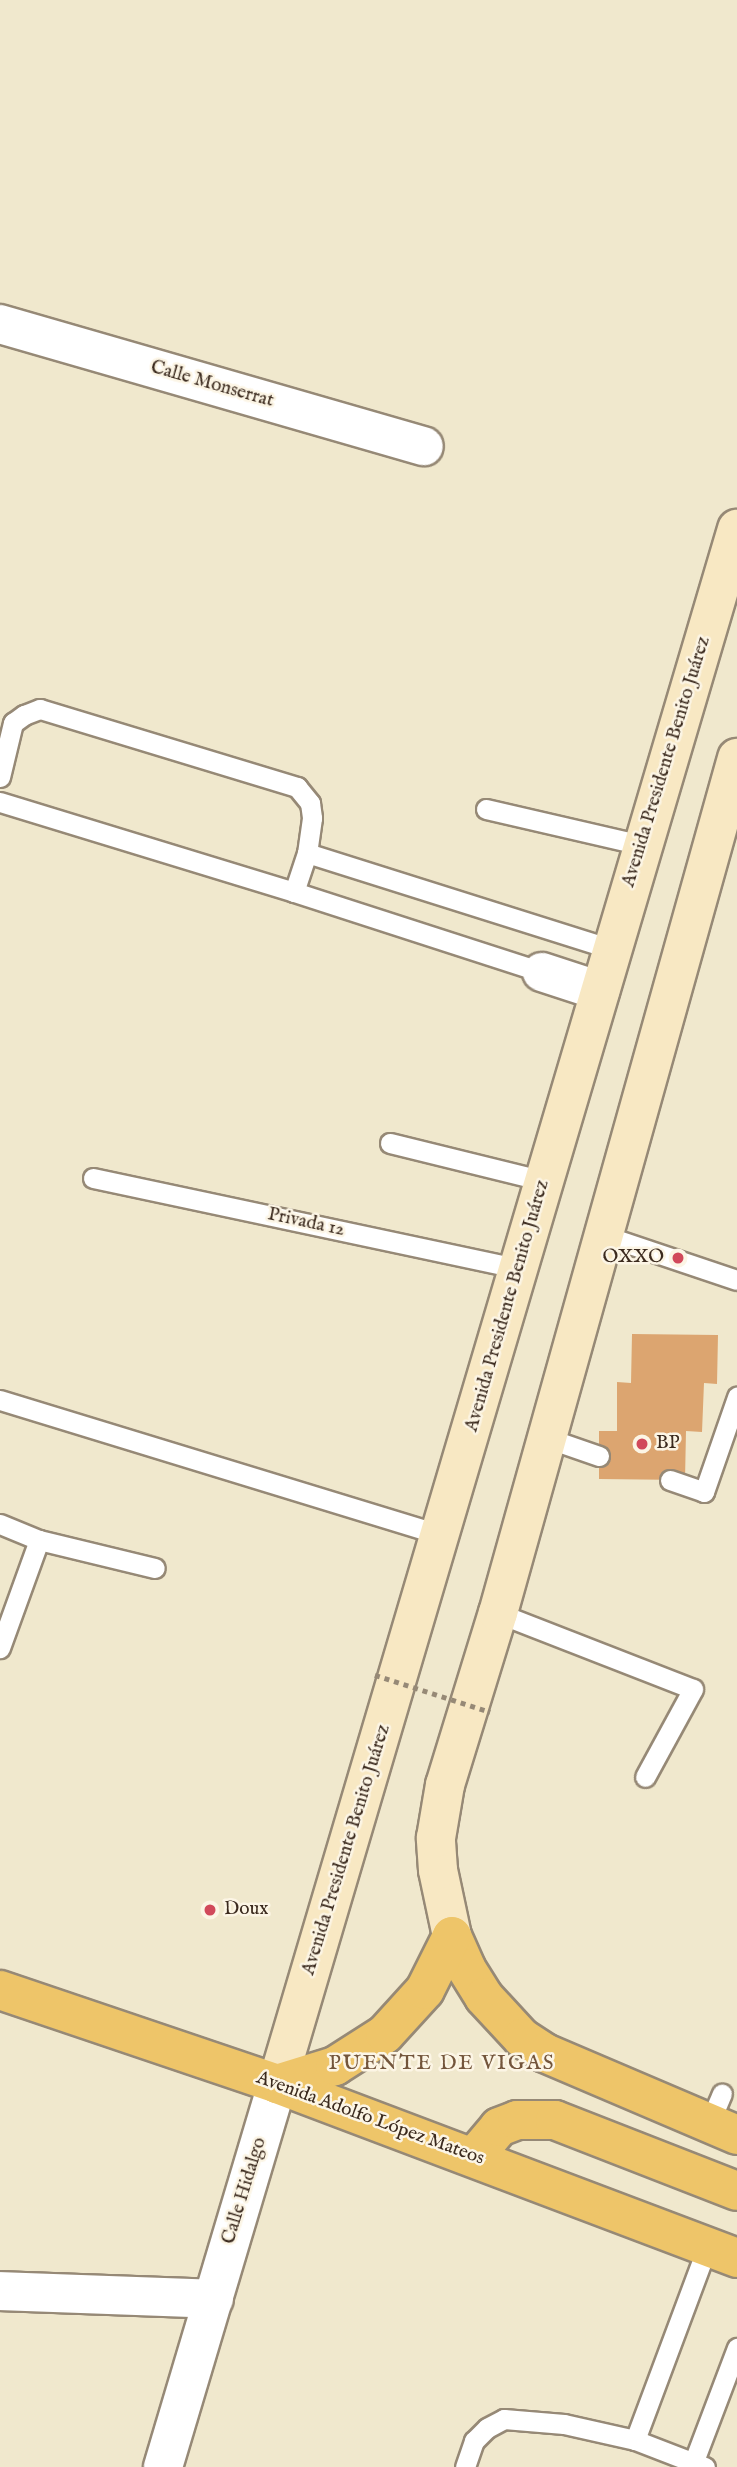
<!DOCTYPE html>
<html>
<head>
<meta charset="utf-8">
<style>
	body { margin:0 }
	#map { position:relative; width:737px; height:2467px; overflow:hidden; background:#f0e8cd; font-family:"IM FELL English",serif }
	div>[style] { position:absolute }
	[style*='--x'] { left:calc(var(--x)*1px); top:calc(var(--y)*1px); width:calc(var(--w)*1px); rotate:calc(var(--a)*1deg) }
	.building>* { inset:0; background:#dca570 }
	.roads { filter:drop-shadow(2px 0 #968976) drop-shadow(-2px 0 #968976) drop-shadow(0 2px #968976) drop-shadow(0 -2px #968976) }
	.service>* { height:19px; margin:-9.5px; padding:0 9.5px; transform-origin:9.5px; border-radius:9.5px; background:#fff }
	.minor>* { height:38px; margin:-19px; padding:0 19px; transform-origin:19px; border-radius:19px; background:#fff }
	.secondary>* { height:38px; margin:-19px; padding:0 19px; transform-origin:19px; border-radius:19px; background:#f8e8c3 }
	.primary>* { height:38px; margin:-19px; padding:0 19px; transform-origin:19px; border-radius:19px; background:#eec569 }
	.path-bridge>* { height:4.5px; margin-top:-2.25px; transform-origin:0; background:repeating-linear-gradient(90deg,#968976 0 5px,transparent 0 10px) }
	.dots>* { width:19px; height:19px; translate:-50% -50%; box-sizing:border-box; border:4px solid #fcf5e5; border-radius:50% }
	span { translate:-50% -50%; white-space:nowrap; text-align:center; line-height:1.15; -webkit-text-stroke:5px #fcf5e5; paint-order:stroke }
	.street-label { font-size:19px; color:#3b2a1e }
	.poi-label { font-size:19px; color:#3b2a1e }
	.right { translate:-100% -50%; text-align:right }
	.left { translate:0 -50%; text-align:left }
	.neighbourhood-label { font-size:21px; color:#73553b; letter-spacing:2px }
</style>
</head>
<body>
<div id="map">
	<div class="building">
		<i style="clip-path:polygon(632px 1334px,718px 1335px,717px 1384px,704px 1383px,702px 1432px,686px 1431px,685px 1480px,599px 1479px,599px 1431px,617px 1431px,617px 1382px,631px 1383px)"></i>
	</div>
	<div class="roads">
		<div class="service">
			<i style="--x:0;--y:777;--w:56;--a:-76.5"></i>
			<i style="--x:13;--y:723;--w:14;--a:-36"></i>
			<i style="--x:24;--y:715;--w:17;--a:-21"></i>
			<i style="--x:40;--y:709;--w:269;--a:16.9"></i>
			<i style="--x:297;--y:787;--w:21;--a:51"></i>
			<i style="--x:310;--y:803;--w:15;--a:82"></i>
			<i style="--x:312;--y:818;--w:35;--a:98"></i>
			<i style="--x:307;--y:853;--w:41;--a:108.4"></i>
			<i style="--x:0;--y:802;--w:307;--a:17"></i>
			<i style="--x:294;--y:892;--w:261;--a:17.9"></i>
			<i style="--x:486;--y:809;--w:160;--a:13"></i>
			<i style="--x:307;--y:853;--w:320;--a:17.5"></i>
			<i style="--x:390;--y:1143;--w:160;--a:13.8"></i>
			<i style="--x:93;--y:1178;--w:434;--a:12"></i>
			<i style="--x:603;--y:1235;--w:141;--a:18.6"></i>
			<i style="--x:0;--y:1400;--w:462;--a:17"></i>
			<i style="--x:547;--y:1438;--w:55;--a:19.1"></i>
			<i style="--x:670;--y:1480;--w:36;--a:19"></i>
			<i style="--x:704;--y:1492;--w:101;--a:-70.8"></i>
			<i style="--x:0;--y:1524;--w:42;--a:22.3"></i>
			<i style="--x:39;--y:1540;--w:115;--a:109.9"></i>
			<i style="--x:39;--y:1540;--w:119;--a:13.6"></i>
			<i style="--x:498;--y:1613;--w:209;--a:21.3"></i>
			<i style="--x:693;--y:1689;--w:100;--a:118.6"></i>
			<i style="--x:709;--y:2124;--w:33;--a:-67"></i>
			<i style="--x:635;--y:2440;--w:206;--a:-69.5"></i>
			<i style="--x:694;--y:2461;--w:121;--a:-69.2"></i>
			<i style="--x:465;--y:2467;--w:28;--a:-71"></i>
			<i style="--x:474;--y:2441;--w:18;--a:-45"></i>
			<i style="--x:487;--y:2428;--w:19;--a:-28"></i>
			<i style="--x:504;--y:2419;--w:60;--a:4.8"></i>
			<i style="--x:564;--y:2424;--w:73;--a:12.7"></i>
			<i style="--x:635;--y:2440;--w:75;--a:21.1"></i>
		</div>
		<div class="minor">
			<i style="--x:0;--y:324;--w:441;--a:16.1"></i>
			<i style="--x:542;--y:972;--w:61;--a:18.1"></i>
			<i style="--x:0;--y:2291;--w:214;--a:2.1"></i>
			<i style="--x:163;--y:2467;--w:400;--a:-73.4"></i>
		</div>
		<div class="secondary">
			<i style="--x:452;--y:1936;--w:67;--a:-102"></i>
			<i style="--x:438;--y:1870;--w:32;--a:-94"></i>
			<i style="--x:436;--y:1838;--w:54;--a:-80.4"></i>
			<i style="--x:445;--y:1785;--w:180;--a:-72.9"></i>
			<i style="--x:498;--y:1613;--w:888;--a:-74.38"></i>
			<i style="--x:277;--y:2084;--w:1622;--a:-73.52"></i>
		</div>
		<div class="primary">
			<i style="--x:452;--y:1936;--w:35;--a:66"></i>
			<i style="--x:466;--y:1968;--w:34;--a:58"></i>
			<i style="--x:484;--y:1997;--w:56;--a:47.2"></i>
			<i style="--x:522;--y:2038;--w:27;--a:33"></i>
			<i style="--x:545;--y:2053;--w:209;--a:23.1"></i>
			<i style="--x:0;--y:1990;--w:293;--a:18.7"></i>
			<i style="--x:277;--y:2084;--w:492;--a:20.7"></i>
			<i style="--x:277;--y:2084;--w:61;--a:-17.2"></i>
			<i style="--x:335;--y:2066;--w:59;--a:-32.6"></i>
			<i style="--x:385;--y:2034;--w:59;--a:-47.7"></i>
			<i style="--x:425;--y:1990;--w:60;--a:-63.4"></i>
			<i style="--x:474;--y:2157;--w:39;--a:-50"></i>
			<i style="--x:499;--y:2127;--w:19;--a:-21"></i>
			<i style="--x:517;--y:2120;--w:38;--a:0"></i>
			<i style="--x:555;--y:2120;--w:195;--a:21.3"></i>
		</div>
	</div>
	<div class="path-bridge">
		<i style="--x:375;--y:1675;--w:121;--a:17.8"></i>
	</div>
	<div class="dots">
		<i style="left:678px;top:1258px;background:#d1495b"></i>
		<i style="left:642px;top:1444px;background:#d1495b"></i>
		<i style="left:210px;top:1910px;background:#d1495b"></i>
	</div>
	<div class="street-label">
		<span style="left:212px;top:385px;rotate:16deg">Calle Monserrat</span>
		<span style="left:667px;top:762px;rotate:-73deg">Avenida Presidente Benito Juárez</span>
		<span style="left:306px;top:1223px;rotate:12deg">Privada 12</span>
		<span style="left:508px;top:1306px;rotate:-74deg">Avenida Presidente Benito Juárez</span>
		<span style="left:347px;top:1850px;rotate:-73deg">Avenida Presidente Benito Juárez</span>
		<span style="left:370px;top:2119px;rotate:20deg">Avenida Adolfo López Mateos</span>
		<span style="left:245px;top:2191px;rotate:-73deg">Calle Hidalgo</span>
	</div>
	<div class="poi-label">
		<span class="right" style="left:664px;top:1258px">OXXO</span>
		<span class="left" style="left:656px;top:1444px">BP</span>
		<span class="left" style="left:224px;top:1910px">Doux</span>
	</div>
	<div class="neighbourhood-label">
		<span style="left:442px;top:2064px">PUENTE DE VIGAS</span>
	</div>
</div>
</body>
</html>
